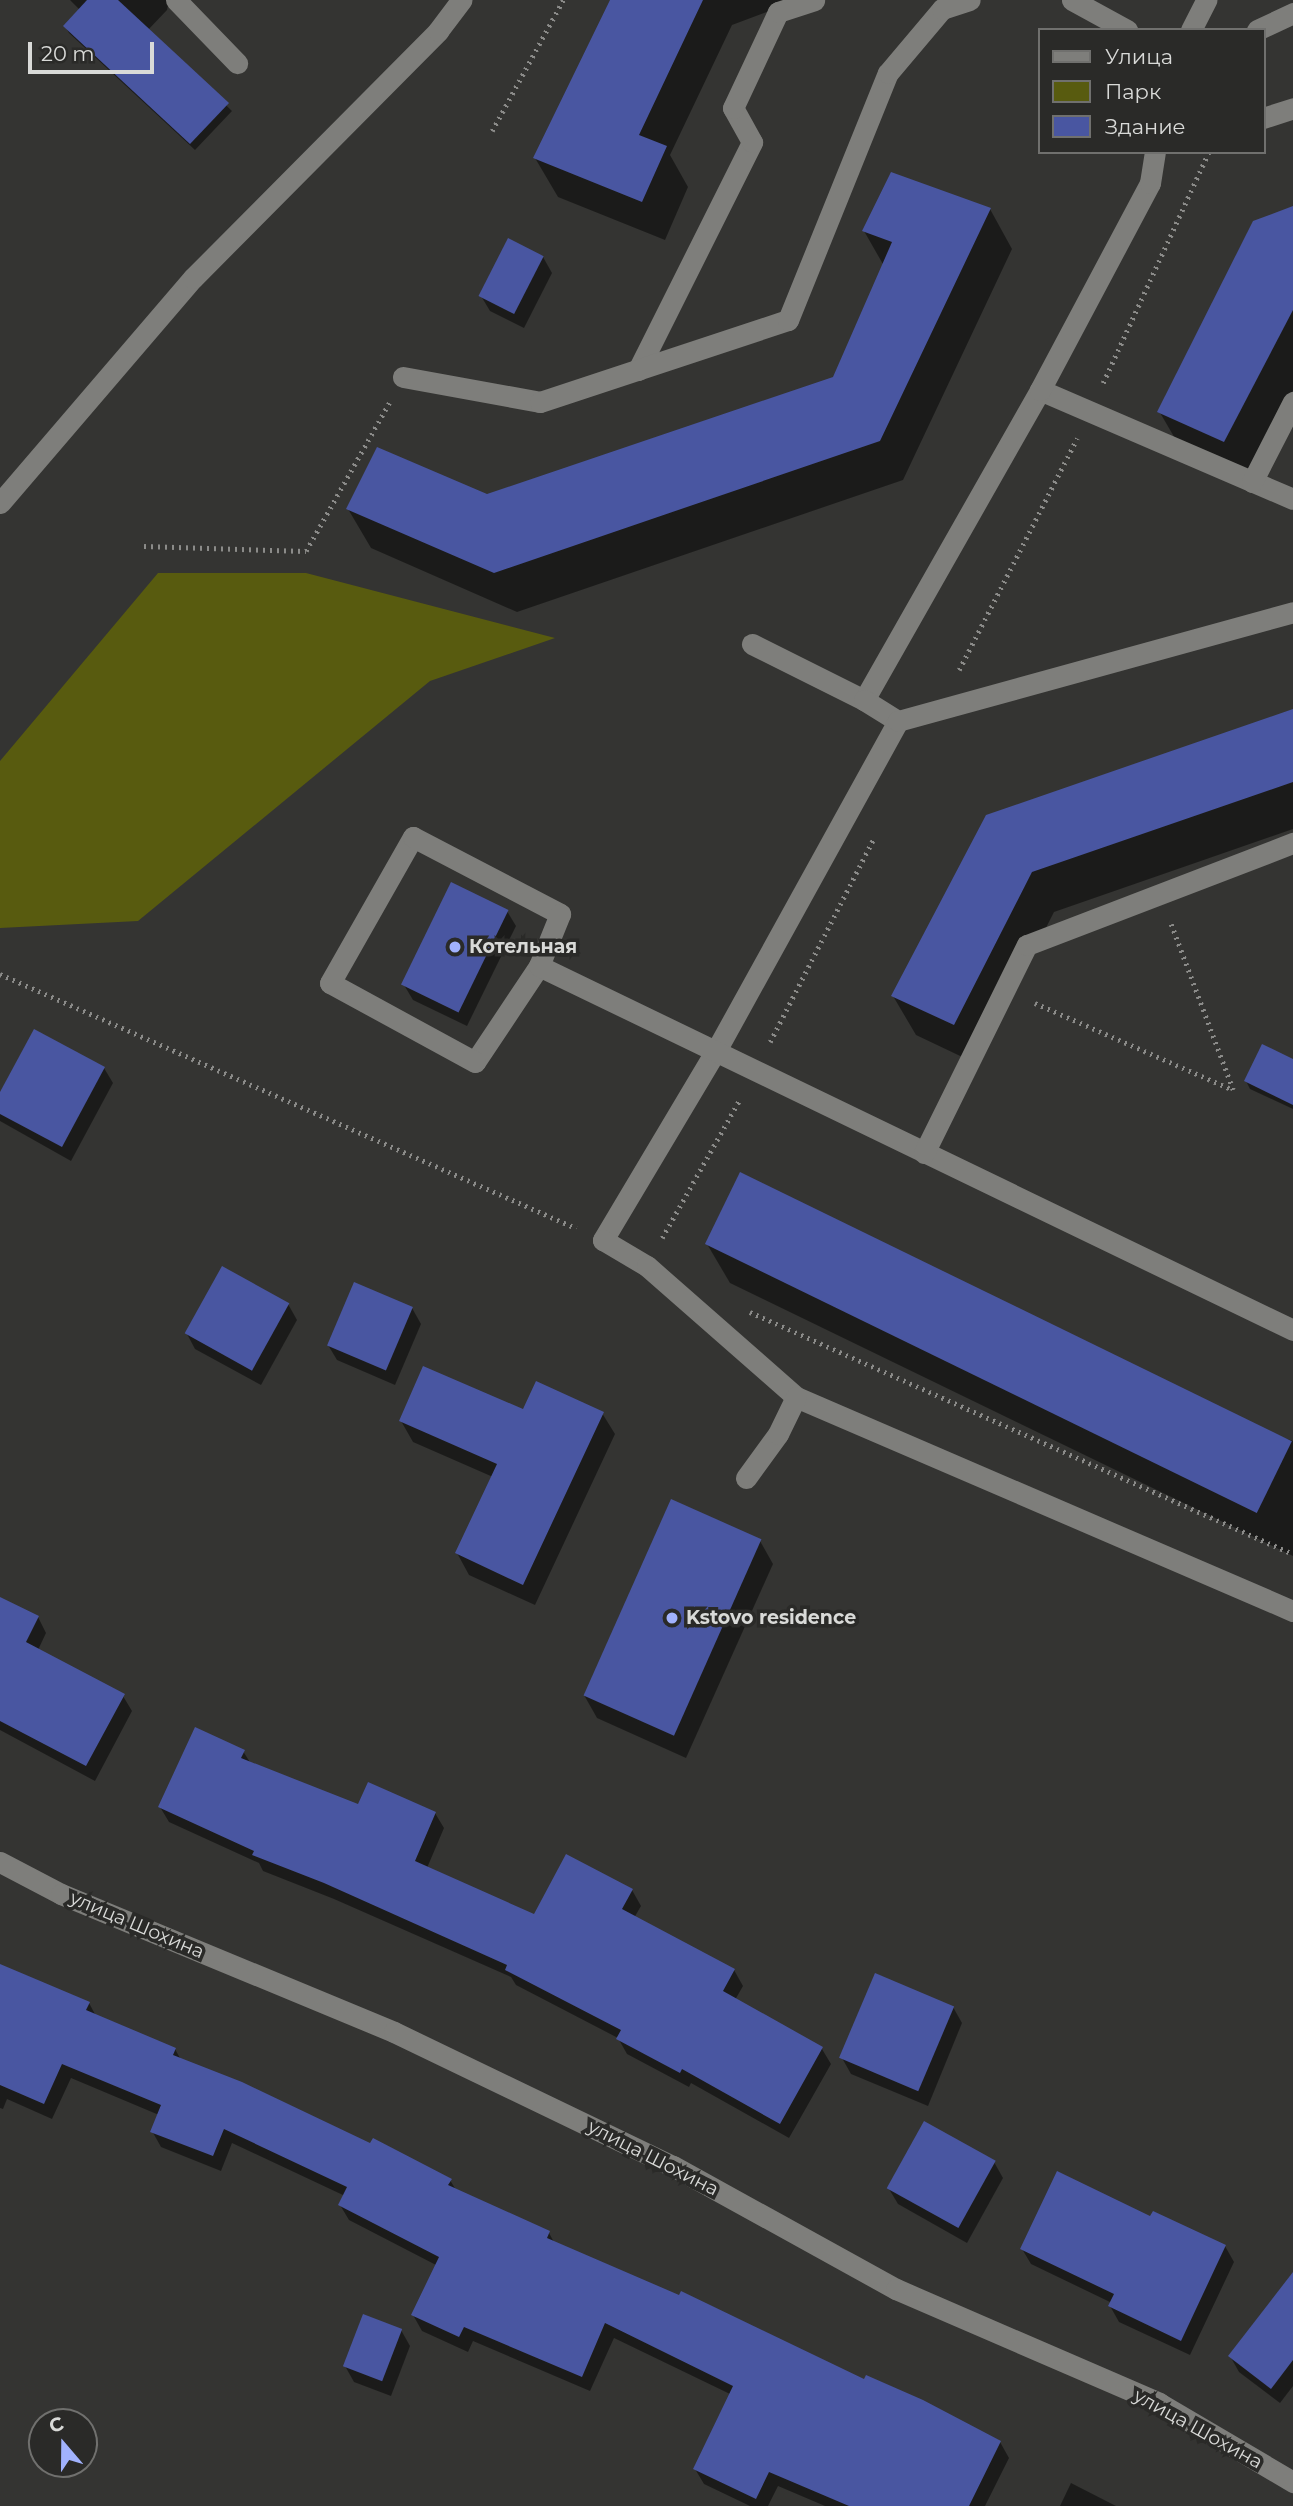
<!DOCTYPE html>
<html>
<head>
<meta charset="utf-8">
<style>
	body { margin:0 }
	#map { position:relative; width:1293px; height:2506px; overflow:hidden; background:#343432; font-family:Montserrat,sans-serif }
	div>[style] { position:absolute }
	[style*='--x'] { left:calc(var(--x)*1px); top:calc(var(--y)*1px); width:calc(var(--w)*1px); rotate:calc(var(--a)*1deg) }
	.green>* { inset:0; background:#585b0f }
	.shadow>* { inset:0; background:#0007 }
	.building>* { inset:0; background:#4956a1; transform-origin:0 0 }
	.path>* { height:4.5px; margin-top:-2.25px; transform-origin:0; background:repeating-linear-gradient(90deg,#8b8b89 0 2px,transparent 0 7px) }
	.minor>* { height:21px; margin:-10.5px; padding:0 10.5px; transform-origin:10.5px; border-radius:10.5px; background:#7e7e7b }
	.dots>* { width:19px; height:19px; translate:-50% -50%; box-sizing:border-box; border:4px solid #2a2a28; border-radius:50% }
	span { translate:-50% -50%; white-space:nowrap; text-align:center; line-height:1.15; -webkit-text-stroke:7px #2a2a28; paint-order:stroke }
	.poi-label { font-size:19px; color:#d9dad8; font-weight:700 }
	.left { translate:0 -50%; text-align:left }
	.street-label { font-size:19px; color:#d9dad8 }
	.legend { position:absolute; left:1038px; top:28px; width:228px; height:126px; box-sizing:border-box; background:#2a2a28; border:2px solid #70706e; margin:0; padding:9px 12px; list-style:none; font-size:21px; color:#d9dad8 }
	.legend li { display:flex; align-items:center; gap:14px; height:35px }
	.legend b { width:35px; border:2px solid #70706e }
	.north { position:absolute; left:28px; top:2408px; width:70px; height:70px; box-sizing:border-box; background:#2a2a28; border:2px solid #70706e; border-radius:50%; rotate:340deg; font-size:19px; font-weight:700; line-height:28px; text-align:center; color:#d9dad8 }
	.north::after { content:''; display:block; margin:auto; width:24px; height:32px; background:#a1b2fd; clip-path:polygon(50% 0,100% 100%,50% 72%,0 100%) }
	.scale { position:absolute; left:28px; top:42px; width:126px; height:32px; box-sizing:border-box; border:4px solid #d9dad8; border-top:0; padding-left:9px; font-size:21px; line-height:24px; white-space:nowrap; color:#d9dad8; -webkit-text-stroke:5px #2a2a28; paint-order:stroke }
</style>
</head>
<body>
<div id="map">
	<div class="green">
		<i style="clip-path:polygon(158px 573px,306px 573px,555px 638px,430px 681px,138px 921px,0 928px,0 761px)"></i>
	</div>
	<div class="shadow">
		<i style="clip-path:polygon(70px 0,169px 0,167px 10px,148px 30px,232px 111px,195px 150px,69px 33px,65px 26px,80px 10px)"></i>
		<i style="clip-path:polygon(612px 0,799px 0,732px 25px,670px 155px,688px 187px,665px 240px,558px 197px,535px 158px)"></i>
		<i style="clip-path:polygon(1293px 208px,1293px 409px,1251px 489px,1187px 459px,1159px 411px)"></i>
		<i style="clip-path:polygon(990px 209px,1012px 249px,903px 480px,517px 612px,371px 548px,348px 509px,487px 496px,834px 378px,884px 266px,864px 231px)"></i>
		<i style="clip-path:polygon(543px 257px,552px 273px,524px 328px,490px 311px,481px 296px)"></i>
		<i style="clip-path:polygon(1293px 711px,1293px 829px,1054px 912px,977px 1064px,916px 1035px,893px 996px,987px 817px)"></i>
		<i style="clip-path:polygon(507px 911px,516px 926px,467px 1026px,413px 1000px,404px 985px)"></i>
		<i style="clip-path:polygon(1293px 1061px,1293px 1109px,1250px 1089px,1246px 1081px)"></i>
		<i style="clip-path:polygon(104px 1068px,113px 1083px,71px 1161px,0 1121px,0 1096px)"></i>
		<i style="clip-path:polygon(707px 1244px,1293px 1441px,1293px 1556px,730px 1283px)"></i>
		<i style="clip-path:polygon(288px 1304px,297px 1320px,261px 1385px,195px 1349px,187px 1334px)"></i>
		<i style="clip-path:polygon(412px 1308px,421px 1324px,395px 1385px,337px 1360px,328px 1345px)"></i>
		<i style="clip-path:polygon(524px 1411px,602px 1413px,615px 1434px,535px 1605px,469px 1575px,457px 1553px,493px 1477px,413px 1442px,401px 1421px)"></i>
		<i style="clip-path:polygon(760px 1541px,773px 1564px,686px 1758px,597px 1718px,584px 1695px)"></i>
		<i style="clip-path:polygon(0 1599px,38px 1617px,46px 1633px,38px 1650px,123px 1696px,132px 1711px,95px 1781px,0 1730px)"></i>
		<i style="clip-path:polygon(243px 1751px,251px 1764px,359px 1807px,435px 1813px,444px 1828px,427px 1868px,535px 1916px,632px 1890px,641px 1906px,634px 1918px,734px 1970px,743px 1986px,735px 2000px,822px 2049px,831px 2064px,789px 2138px,691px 2083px,689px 2087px,627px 2054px,618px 2038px,516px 1985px,511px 1977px,334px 1899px,263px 1871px,259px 1863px,169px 1822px,160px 1807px)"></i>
		<i style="clip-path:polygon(0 1967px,89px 2003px,96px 2016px,175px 2049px,181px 2060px,450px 2180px,456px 2190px,549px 2233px,555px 2244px,1000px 2442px,1009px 2458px,985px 2506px,825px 2506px,778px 2486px,768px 2506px,750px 2506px,704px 2484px,695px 2469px,730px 2394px,614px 2338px,590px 2391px,473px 2341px,468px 2352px,422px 2331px,413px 2315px,436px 2265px,349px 2220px,340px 2205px,345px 2196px,232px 2143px,221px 2171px,161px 2147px,152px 2131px,159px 2115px,71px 2078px,52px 2119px,7px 2099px,3px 2109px,0 2108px)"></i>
		<i style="clip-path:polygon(953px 2007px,962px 2023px,928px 2106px,851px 2074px,842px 2058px)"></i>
		<i style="clip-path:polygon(994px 2162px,1003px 2178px,967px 2243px,898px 2204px,889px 2189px)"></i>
		<i style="clip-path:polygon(1151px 2218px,1225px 2246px,1234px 2262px,1190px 2355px,1119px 2322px,1110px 2306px,1112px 2303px,1031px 2264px,1022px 2249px)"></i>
		<i style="clip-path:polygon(1293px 2275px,1293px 2386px,1280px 2403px,1239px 2372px,1230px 2356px)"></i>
		<i style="clip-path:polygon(401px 2330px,410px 2346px,391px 2396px,354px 2382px,345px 2366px)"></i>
		<i style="clip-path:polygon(1071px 2483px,1116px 2506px,1060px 2506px)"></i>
	</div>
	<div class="building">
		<i style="clip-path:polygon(87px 0,118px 0,229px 103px,190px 144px,63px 26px)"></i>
		<i style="clip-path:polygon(610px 0,703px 0,639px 135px,667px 146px,642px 202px,533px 158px)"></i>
		<i style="clip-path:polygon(891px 172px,991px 208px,880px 441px,494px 573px,346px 509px,377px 447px,487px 494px,833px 377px,892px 242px,862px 231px)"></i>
		<i style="clip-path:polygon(1293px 206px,1293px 310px,1224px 442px,1157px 412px,1253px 221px)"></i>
		<i style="left:508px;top:238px;width:40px;height:65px;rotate:27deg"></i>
		<i style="clip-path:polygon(1293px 709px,1293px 782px,1032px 872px,954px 1025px,891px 996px,986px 815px)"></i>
		<i style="left:451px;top:882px;width:64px;height:114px;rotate:26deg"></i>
		<i style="clip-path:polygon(34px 1029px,105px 1067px,62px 1147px,0 1114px,0 1092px)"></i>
		<i style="clip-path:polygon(1262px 1044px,1293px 1059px,1293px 1105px,1244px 1081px)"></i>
		<i style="left:740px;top:1172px;width:614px;height:80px;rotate:26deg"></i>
		<i style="left:222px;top:1266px;width:77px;height:77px;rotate:29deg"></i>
		<i style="left:354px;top:1282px;width:64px;height:69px;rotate:23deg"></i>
		<i style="clip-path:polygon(423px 1366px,523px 1409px,536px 1381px,604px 1412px,523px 1585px,455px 1553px,497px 1464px,399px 1421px)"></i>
		<i style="left:671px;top:1499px;width:99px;height:215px;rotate:24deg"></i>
		<i style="clip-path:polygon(0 1597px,39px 1616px,26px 1642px,125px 1694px,86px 1766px,0 1721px)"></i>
		<i style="clip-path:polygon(195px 1727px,245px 1750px,241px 1758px,358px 1804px,368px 1782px,436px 1812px,415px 1861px,534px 1914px,566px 1854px,633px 1889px,622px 1909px,735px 1969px,723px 1991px,823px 2047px,780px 2124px,682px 2069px,680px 2073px,616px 2039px,621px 2030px,505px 1970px,507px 1965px,324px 1883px,252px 1855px,254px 1851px,158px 1807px)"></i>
		<i style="clip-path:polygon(0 1964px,90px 2002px,86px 2010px,176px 2048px,173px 2055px,242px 2082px,370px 2143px,373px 2138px,452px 2179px,448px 2185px,550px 2231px,547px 2238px,679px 2295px,681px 2291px,864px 2379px,866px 2375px,923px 2400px,1001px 2441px,969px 2506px,849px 2506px,769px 2472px,756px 2499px,693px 2469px,733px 2386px,605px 2323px,582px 2377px,464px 2327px,459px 2337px,411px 2315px,439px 2257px,338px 2205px,347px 2187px,224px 2129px,213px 2156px,150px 2132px,161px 2105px,62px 2064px,44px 2104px,0 2085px)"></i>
		<i style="left:875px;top:1973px;width:86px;height:92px;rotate:23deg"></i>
		<i style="left:924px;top:2121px;width:82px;height:77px;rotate:29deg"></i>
		<i style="clip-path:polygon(1057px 2171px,1150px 2216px,1153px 2211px,1226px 2245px,1181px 2341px,1108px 2306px,1114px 2294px,1020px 2249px)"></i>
		<i style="clip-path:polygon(1293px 2272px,1293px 2360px,1271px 2389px,1228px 2356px)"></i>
		<i style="left:363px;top:2314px;width:42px;height:56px;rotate:21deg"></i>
	</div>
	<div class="path">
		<i style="--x:492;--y:131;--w:149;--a:-61.5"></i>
		<i style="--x:1103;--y:383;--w:254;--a:-65.4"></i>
		<i style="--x:144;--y:546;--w:162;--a:1.8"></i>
		<i style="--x:306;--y:551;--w:170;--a:-60.7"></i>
		<i style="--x:959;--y:670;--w:260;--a:-63"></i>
		<i style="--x:0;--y:974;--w:630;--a:23.8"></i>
		<i style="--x:1035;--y:1003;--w:216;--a:23.7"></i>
		<i style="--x:1233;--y:1090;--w:177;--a:-110.5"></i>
		<i style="--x:770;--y:1042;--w:229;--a:-63"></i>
		<i style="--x:662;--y:1238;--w:159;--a:-60.7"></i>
		<i style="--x:750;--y:1312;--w:594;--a:24.02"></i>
	</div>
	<div class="minor">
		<i style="--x:176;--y:0;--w:88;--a:45.9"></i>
		<i style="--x:1072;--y:0;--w:63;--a:28.6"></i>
		<i style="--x:1191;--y:30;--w:34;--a:-63"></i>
		<i style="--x:1257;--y:30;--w:40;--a:-25"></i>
		<i style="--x:1263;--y:118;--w:32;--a:-18"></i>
		<i style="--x:638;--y:370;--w:255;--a:-63.4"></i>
		<i style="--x:752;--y:142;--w:39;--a:-119"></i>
		<i style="--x:733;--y:108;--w:106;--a:-64.9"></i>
		<i style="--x:778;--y:12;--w:38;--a:-18"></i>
		<i style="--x:403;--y:377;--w:139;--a:10.3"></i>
		<i style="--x:540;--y:402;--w:261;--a:-18.3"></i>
		<i style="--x:788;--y:320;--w:266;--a:-68"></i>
		<i style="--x:888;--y:73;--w:84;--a:-49.8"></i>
		<i style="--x:942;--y:9;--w:29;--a:-18"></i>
		<i style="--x:1040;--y:390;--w:275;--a:23.3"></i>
		<i style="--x:1252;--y:482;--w:90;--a:-62.9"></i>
		<i style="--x:0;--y:503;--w:296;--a:-49.4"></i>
		<i style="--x:193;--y:278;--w:348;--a:-45.2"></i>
		<i style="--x:438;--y:31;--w:39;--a:-53"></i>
		<i style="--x:752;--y:644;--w:125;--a:26.6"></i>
		<i style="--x:864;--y:700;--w:356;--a:-60.4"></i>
		<i style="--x:1040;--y:390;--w:234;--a:-62"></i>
		<i style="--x:1150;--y:183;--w:31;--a:-81"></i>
		<i style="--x:864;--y:700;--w:40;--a:32"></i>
		<i style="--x:898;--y:721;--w:378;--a:118.9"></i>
		<i style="--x:715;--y:1052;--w:219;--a:120.8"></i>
		<i style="--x:603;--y:1240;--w:51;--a:30.6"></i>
		<i style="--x:647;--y:1266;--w:198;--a:41.3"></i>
		<i style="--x:796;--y:1397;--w:541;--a:23.3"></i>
		<i style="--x:898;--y:721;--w:410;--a:-15.4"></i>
		<i style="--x:539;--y:966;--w:115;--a:123.7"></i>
		<i style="--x:475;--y:1062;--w:165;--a:-151.4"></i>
		<i style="--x:330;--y:983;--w:168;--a:-60.4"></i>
		<i style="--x:413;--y:837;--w:166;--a:27.6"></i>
		<i style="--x:560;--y:914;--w:56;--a:112"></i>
		<i style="--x:539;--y:966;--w:837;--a:25.77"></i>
		<i style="--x:924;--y:1153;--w:232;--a:-63.7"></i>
		<i style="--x:1027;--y:945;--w:285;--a:-21"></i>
		<i style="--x:746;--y:1478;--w:54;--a:-54"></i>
		<i style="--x:778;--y:1434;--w:41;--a:-64.1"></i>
		<i style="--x:0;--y:1862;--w:69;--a:27.7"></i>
		<i style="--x:61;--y:1894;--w:360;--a:22.5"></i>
		<i style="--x:394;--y:2032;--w:310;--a:25.7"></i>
		<i style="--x:673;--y:2166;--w:255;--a:28.9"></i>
		<i style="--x:896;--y:2289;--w:287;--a:23.4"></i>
		<i style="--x:1159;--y:2403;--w:156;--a:30.5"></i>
	</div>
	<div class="dots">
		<i style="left:455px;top:947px;background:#a1b2fd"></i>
		<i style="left:672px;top:1618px;background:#a1b2fd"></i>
	</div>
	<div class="poi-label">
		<span class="left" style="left:469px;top:947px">Котельная</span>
		<span class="left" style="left:686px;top:1618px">Kstovo residence</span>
	</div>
	<div class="street-label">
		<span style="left:137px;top:1925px;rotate:23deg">улица Шохина</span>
		<span style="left:653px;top:2158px;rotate:27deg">улица Шохина</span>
		<span style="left:1198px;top:2429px;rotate:29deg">улица Шохина</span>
	</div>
	<ul class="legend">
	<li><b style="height:9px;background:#7e7e7b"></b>Улица</li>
	<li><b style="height:19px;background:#585b0f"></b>Парк</li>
	<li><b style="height:19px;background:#4956a1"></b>Здание</li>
	</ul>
	<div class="north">С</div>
	<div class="scale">20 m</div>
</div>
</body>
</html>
